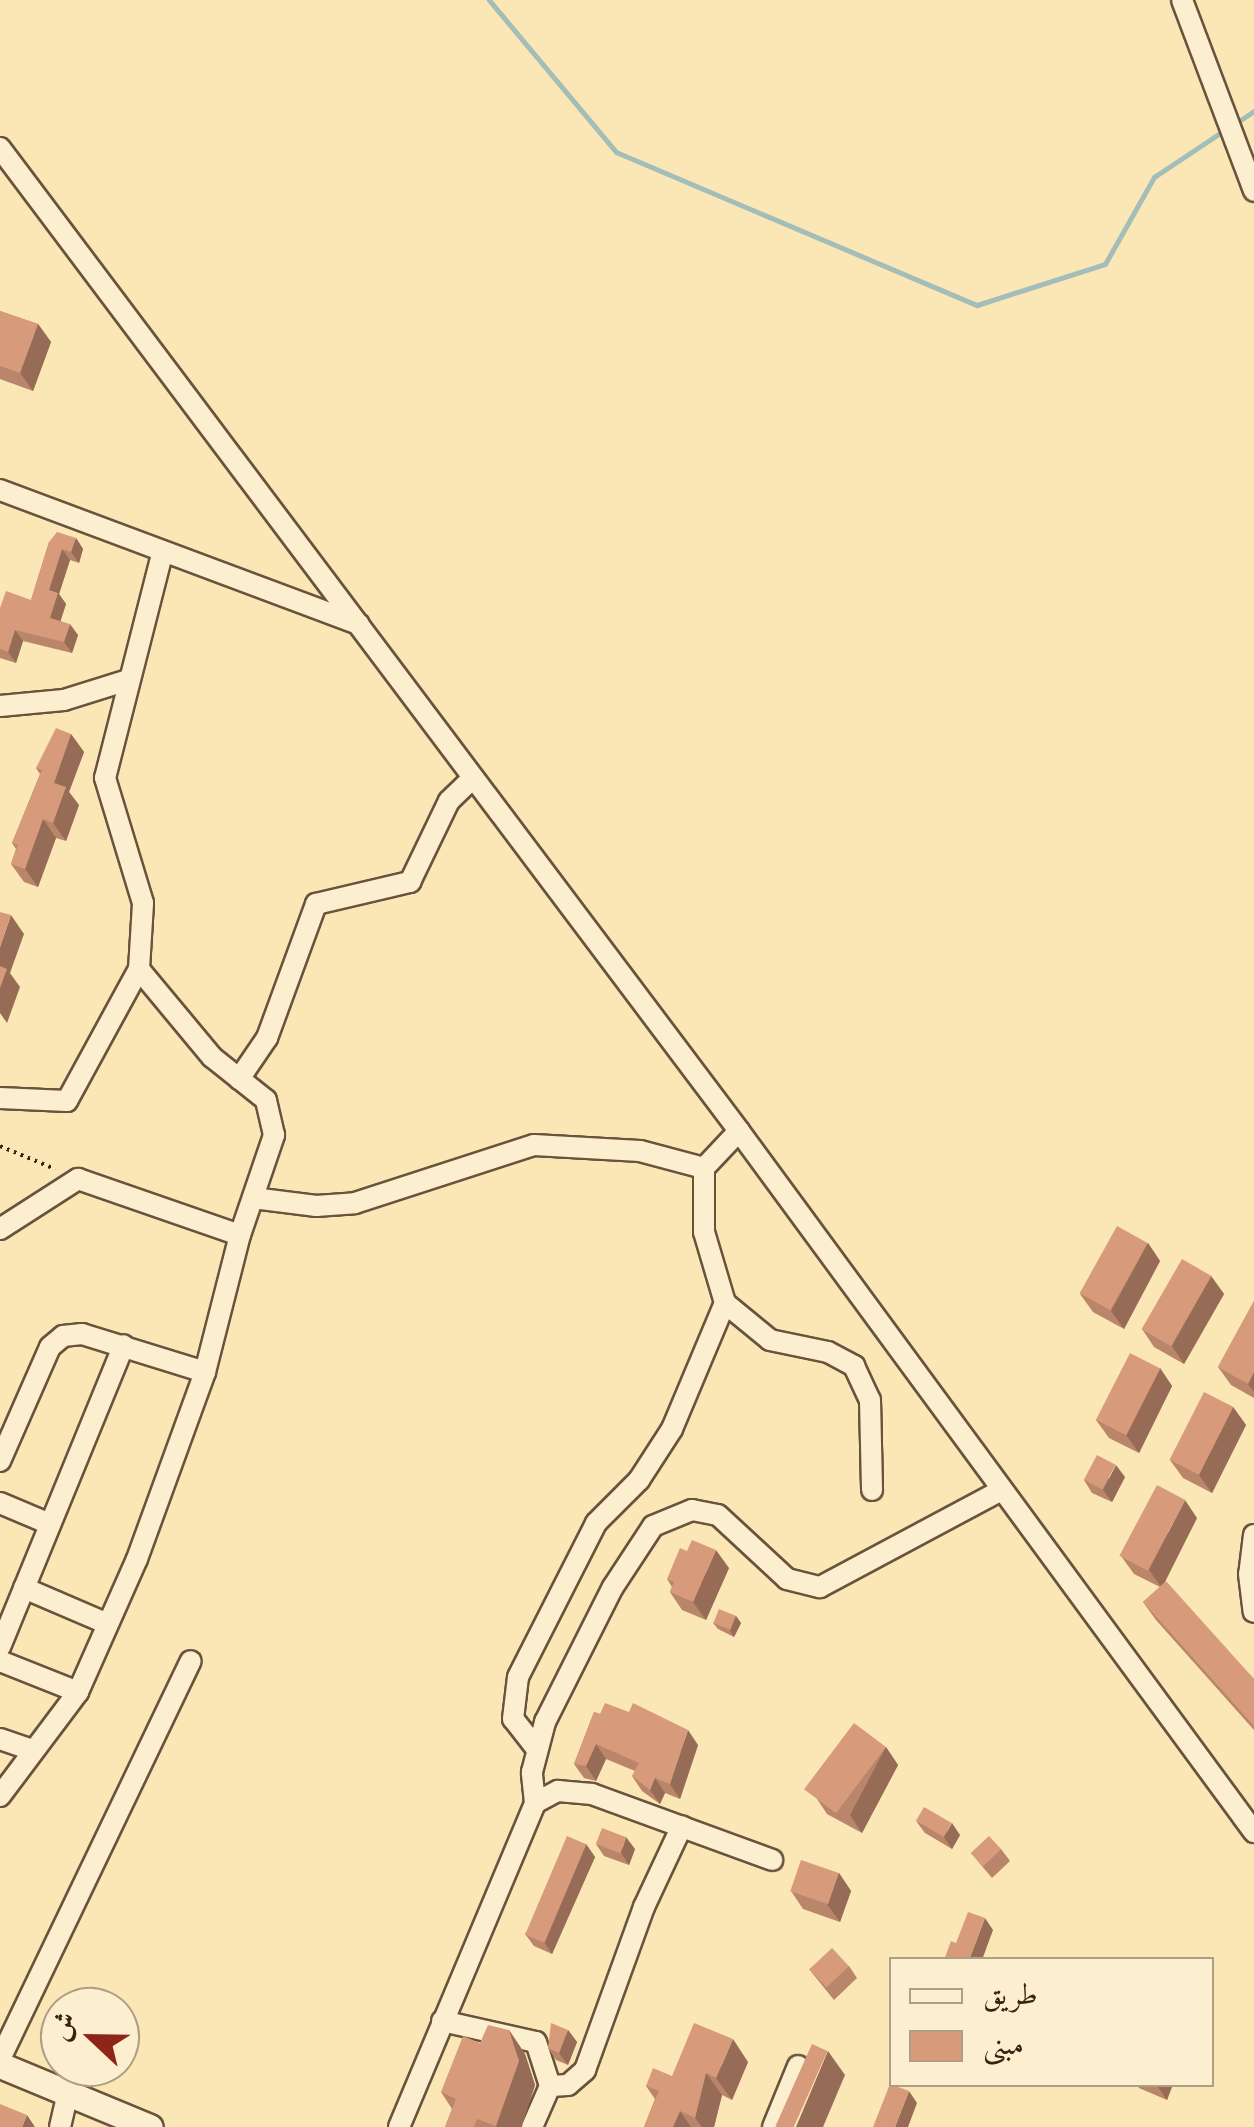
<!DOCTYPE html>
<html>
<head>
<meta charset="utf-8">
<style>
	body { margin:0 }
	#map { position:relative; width:1254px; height:2127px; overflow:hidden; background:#fbe6b5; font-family:"Libre Bodoni",Amiri,serif }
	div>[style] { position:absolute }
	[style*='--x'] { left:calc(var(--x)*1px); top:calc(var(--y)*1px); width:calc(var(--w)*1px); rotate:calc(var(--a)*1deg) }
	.stream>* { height:5px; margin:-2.5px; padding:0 2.5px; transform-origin:2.5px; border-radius:2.5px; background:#a3bdb8 }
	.path>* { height:4px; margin-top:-2px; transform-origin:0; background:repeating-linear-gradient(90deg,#3b2113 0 2.5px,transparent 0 7.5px) }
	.roads { filter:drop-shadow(2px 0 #6b523c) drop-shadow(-2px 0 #6b523c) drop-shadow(0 2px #6b523c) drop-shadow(0 -2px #6b523c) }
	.minor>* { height:20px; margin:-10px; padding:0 10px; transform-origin:10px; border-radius:10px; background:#fcefcf }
	.tertiary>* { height:25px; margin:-12.5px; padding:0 12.5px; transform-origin:12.5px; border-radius:12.5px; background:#fcefcf }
	.wall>* { inset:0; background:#b9856b }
	.shaded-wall>* { inset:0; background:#966c57 }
	.building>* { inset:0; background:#d79b7c; transform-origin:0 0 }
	span { translate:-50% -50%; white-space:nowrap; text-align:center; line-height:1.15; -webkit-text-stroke:8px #fcefcf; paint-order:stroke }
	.legend { position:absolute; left:889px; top:1957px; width:325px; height:130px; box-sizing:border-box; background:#fcefcf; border:2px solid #af9d84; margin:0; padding:12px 18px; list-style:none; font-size:30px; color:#3b2113 }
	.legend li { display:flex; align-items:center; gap:20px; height:50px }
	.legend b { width:50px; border:2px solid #af9d84 }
	.north { position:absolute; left:40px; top:1987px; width:100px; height:100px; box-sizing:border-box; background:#fcefcf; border:2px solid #af9d84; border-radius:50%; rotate:292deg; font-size:28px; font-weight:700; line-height:40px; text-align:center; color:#3b2113 }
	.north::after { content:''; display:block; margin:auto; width:35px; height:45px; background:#8f2418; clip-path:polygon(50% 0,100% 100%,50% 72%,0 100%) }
</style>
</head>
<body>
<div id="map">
	<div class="stream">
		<i style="--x:489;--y:0;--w:198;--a:50.1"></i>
		<i style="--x:616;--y:152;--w:392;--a:23"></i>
		<i style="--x:977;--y:305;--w:134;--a:-17.8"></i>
		<i style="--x:1105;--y:264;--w:100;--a:-60.6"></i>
		<i style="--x:1154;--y:177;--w:87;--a:-33.7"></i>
		<i style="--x:1236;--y:123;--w:22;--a:-34"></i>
	</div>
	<div class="path">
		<i style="--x:0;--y:1146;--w:60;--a:22.7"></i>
	</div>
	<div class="roads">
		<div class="minor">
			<i style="--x:1182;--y:0;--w:204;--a:69.3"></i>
			<i style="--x:0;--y:148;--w:1230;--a:53.06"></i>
			<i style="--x:739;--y:1131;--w:870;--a:53.7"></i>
			<i style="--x:0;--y:490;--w:383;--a:20.5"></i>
			<i style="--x:0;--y:706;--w:64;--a:-5.4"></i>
			<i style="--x:64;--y:700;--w:67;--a:-17.4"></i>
			<i style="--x:239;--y:1079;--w:50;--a:-55.7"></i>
			<i style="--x:267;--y:1038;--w:143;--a:-69.9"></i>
			<i style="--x:316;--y:904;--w:97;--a:-13.2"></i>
			<i style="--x:410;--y:882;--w:90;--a:-64.3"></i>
			<i style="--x:449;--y:801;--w:32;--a:-44"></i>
			<i style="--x:0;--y:1098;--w:67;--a:2.6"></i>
			<i style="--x:67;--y:1101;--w:150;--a:-61.4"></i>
			<i style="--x:704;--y:1168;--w:64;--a:90"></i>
			<i style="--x:704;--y:1232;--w:74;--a:73.5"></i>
			<i style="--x:725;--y:1303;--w:58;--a:39.4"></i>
			<i style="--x:770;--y:1340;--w:59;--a:11.7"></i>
			<i style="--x:828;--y:1352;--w:30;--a:28"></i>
			<i style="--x:854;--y:1366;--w:38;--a:65"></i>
			<i style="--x:870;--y:1400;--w:90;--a:88.7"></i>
			<i style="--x:253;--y:1198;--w:64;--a:7.2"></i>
			<i style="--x:316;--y:1206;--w:39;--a:-4"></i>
			<i style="--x:355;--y:1203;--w:188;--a:-18"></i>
			<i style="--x:534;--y:1145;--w:106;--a:3.2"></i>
			<i style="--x:640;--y:1151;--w:66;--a:14.9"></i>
			<i style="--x:704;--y:1168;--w:51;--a:-46.6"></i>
			<i style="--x:0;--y:1229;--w:93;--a:-32.7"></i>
			<i style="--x:78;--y:1179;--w:171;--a:19.1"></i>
			<i style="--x:0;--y:1461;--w:124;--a:-66.3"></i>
			<i style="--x:50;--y:1347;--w:17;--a:-40"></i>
			<i style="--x:63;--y:1336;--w:19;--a:-6"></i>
			<i style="--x:82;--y:1334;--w:129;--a:17.2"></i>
			<i style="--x:0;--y:1503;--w:54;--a:22.8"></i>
			<i style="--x:1254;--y:1535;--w:39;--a:97"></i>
			<i style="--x:1249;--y:1574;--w:38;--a:83"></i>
			<i style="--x:24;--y:1588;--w:91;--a:23.2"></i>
			<i style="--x:0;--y:1647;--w:326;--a:-67.7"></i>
			<i style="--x:0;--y:1661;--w:84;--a:21.7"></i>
			<i style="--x:0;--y:1739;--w:34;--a:19"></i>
			<i style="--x:536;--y:1748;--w:37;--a:-128"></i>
			<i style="--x:513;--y:1719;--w:42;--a:-83.2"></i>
			<i style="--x:518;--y:1677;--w:173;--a:-63.1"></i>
			<i style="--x:596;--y:1523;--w:61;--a:-45"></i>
			<i style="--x:639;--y:1480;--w:61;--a:-57.1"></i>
			<i style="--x:672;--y:1429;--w:137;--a:-67.2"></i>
			<i style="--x:0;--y:1796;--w:130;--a:-53.1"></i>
			<i style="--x:78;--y:1692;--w:145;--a:-66.1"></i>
			<i style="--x:137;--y:1559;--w:199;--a:-70"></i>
			<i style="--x:205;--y:1372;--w:141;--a:-75.7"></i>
			<i style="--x:240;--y:1235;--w:106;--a:-71.2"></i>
			<i style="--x:274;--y:1135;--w:36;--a:-103"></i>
			<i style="--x:266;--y:1100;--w:69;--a:-141.5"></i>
			<i style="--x:212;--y:1057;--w:114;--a:-129.7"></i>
			<i style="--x:139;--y:969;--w:66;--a:-86.5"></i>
			<i style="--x:143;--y:903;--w:131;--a:-106.9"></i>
			<i style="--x:105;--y:778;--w:234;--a:-75.7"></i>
			<i style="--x:535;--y:1803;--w:26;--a:-28"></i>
			<i style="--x:558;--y:1791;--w:34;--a:5"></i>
			<i style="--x:592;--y:1794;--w:192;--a:20.1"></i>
			<i style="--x:442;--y:2021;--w:96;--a:12.6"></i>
			<i style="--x:536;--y:2042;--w:46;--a:72.3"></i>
			<i style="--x:550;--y:2086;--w:45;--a:113.7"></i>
			<i style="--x:0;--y:2059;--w:441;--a:-64.4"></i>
			<i style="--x:550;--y:2086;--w:18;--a:-3"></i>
			<i style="--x:568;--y:2085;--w:23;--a:-41"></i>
			<i style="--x:585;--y:2070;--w:173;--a:-70.1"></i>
			<i style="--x:644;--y:1907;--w:89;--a:-64.9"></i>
			<i style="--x:60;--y:2127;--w:35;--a:-77"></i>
			<i style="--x:399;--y:2127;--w:351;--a:-67.2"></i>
			<i style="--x:535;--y:1803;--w:31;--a:-96"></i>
			<i style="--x:532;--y:1772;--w:52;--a:-75.4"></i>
			<i style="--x:545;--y:1722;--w:151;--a:-63.3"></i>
			<i style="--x:613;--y:1587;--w:73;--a:-56.7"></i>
			<i style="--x:653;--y:1526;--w:42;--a:-22.3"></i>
			<i style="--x:692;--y:1510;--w:26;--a:11"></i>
			<i style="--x:718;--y:1515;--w:94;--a:42.8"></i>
			<i style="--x:787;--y:1579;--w:34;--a:14"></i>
			<i style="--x:820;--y:1587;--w:206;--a:-28.1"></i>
			<i style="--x:773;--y:2127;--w:66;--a:-67.7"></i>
		</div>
		<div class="tertiary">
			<i style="--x:0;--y:2065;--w:162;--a:22.5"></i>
		</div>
	</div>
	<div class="wall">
		<i style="clip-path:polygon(0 311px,38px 324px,51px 342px,33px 391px,0 379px)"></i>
		<i style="clip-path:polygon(76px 538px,83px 549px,79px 563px,70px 560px,59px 594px,66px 604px,60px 621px,78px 635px,72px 653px,23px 641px,16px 663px,0 658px,0 608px,31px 600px,49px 542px)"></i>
		<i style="clip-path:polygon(71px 734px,84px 752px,69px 792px,79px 805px,66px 841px,56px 838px,38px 887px,24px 882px,11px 864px,16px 849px,12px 843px,40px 774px,36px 768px)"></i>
		<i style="clip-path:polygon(1148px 1243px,1160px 1261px,1124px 1329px,1093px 1312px,1080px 1294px)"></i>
		<i style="clip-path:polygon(1211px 1276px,1224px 1294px,1184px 1364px,1154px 1347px,1142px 1329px)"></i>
		<i style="clip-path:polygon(1254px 1301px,1254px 1398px,1231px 1385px,1218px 1367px)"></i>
		<i style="clip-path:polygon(1160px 1368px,1172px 1386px,1139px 1453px,1109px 1438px,1096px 1420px)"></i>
		<i style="clip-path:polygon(1233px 1407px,1246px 1425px,1212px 1493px,1183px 1478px,1170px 1460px)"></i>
		<i style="clip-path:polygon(1125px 1477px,1112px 1502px,1092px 1493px,1084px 1480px)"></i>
		<i style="clip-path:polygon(1197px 1518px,1163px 1584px,1254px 1679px,1254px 1730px,1156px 1620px,1143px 1602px,1160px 1587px,1134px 1574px,1121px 1556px)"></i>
		<i style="clip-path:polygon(729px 1568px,706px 1620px,682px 1610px,670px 1592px,672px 1587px,667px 1579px)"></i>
		<i style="clip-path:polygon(736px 1616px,741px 1623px,734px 1637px,718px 1629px,713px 1623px)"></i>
		<i style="clip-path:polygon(594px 1712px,698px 1745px,680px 1799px,665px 1793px,660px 1804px,642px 1791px,632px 1776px,635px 1771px,606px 1759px,596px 1781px,584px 1778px,574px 1764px)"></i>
		<i style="clip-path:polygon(886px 1747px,898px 1765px,862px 1833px,827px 1814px,815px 1796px)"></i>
		<i style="clip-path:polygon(916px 1821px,960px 1835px,952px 1849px,925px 1833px)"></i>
		<i style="clip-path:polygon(586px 1844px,595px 1857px,552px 1954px,534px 1946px,525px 1934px)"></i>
		<i style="clip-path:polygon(596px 1844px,635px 1849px,629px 1865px,604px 1856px)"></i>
		<i style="clip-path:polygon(1001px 1849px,1010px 1861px,992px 1878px,971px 1853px)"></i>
		<i style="clip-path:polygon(839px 1873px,851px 1891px,840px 1922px,803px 1909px,791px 1891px)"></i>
		<i style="clip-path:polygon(849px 1966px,857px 1978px,834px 2000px,809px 1969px)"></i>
		<i style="clip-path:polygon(509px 2030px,525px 2054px,535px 2085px,521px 2127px,445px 2127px,452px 2109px,441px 2092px,480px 2043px)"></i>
		<i style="clip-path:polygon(568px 2030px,577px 2042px,568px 2065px,556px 2060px,548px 2048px)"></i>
		<i style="clip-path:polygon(748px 2062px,732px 2100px,722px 2095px,714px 2127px,644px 2127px,655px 2099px,646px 2086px,672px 2076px)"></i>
		<i style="clip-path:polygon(1137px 2084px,1173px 2084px,1167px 2100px,1139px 2088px)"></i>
	</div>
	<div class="shaded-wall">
		<i style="clip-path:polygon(38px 324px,51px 342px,33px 391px,20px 373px)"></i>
		<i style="clip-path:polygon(76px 538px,83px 549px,79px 563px,71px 552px)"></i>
		<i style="clip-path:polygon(62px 549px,70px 560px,59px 594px,66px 604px,58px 629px,50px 618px,49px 590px)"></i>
		<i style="clip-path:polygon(70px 624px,78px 635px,72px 653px,64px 642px)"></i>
		<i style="clip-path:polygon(15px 630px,23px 641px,16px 663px,8px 652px)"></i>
		<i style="clip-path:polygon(71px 734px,84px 752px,69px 792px,79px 805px,66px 841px,53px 823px,54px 783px)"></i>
		<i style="clip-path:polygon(43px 819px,56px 838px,38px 887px,25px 869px)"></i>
		<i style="clip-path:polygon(11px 915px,24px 934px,10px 973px,20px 987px,7px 1023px,0 1013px,0 947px)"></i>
		<i style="clip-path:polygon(1148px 1243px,1160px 1261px,1124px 1329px,1111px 1311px)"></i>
		<i style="clip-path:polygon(1211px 1276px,1224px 1294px,1184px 1364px,1172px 1346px)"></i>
		<i style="clip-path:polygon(1160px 1368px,1172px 1386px,1139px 1453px,1126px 1435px)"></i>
		<i style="clip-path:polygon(1254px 1372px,1254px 1392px,1248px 1384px)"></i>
		<i style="clip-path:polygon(1233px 1407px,1246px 1425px,1212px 1493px,1199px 1475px)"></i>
		<i style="clip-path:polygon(1116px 1465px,1125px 1477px,1112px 1502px,1103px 1490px)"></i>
		<i style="clip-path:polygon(1185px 1500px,1197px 1518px,1162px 1588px,1149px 1570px)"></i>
		<i style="clip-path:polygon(716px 1550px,729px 1568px,706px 1620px,693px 1602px)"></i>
		<i style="clip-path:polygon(736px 1616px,741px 1623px,734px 1637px,730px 1631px)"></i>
		<i style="clip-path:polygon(688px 1730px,698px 1745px,680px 1799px,670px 1784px)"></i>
		<i style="clip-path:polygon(596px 1744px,606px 1759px,596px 1781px,586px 1766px)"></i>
		<i style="clip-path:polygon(886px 1747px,898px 1765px,862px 1833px,850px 1815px)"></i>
		<i style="clip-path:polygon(655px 1778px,665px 1793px,660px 1804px,650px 1790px)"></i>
		<i style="clip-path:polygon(952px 1823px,960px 1835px,952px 1849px,944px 1837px)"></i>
		<i style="clip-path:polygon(626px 1837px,635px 1849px,629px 1865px,621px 1853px)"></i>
		<i style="clip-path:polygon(586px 1844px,595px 1857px,552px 1954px,544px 1942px)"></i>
		<i style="clip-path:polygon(839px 1873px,851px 1891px,840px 1922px,827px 1904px)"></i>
		<i style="clip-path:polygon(985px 1918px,993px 1930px,982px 1960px,969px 1960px)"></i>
		<i style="clip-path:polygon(509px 2030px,525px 2054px,535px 2085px,521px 2127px,496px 2127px)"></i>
		<i style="clip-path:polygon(568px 2030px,577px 2042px,568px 2065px,559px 2053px)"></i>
		<i style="clip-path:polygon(733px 2039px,748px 2062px,732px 2100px,716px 2078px)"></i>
		<i style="clip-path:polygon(828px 2051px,845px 2075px,823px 2127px,796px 2127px)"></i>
		<i style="clip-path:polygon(706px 2073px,722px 2095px,714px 2127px,702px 2127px,695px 2118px)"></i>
		<i style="clip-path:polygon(1156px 2084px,1173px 2084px,1167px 2100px)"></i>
		<i style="clip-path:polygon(909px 2091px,917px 2103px,908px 2127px,895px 2127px)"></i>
		<i style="clip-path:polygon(680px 2111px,691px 2127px,673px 2127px)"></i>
		<i style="clip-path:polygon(27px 2115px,35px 2127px,22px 2127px)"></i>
	</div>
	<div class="building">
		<i style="clip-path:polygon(0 311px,38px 324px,20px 373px,0 366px)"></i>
		<i style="clip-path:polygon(57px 532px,76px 538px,71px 552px,62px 549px,49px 590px,58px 593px,50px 618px,70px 624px,64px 642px,15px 630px,8px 652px,0 649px,0 608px,6px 591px,31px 600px,49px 542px)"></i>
		<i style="clip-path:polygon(56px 728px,71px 734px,54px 783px,66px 787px,53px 823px,43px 819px,25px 869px,11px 864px,18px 845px,12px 843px,42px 770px,36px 768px)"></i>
		<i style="clip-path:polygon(0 912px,11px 915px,0 947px)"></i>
		<i style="clip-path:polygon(0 966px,7px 969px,0 988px)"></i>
		<i style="left:1117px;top:1226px;width:35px;height:77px;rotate:29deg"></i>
		<i style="left:1182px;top:1259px;width:34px;height:81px;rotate:30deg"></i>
		<i style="clip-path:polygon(1254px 1301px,1254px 1372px,1248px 1384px,1218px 1367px)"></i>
		<i style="left:1130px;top:1353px;width:34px;height:75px;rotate:27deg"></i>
		<i style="left:1204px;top:1392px;width:33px;height:76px;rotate:27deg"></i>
		<i style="left:1097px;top:1455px;width:21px;height:28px;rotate:28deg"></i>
		<i style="left:1157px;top:1485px;width:32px;height:80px;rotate:28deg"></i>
		<i style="clip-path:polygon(692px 1540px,716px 1550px,693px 1602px,670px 1592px,674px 1582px,667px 1579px,680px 1548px,687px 1551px)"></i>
		<i style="clip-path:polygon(1166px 1581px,1254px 1679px,1254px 1726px,1143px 1602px)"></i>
		<i style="left:719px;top:1609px;width:18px;height:15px;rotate:22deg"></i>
		<i style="clip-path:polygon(605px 1703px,629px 1712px,633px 1703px,688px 1730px,670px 1784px,655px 1778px,650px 1790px,632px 1776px,639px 1763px,596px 1744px,586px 1766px,574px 1764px,594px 1712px,600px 1714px)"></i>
		<i style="left:854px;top:1723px;width:40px;height:83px;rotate:37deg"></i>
		<i style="left:924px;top:1807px;width:32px;height:16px;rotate:30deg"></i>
		<i style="left:602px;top:1828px;width:26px;height:17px;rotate:21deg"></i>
		<i style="left:567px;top:1836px;width:21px;height:107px;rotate:23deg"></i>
		<i style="left:989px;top:1836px;width:18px;height:25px;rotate:47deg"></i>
		<i style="left:801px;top:1860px;width:40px;height:33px;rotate:19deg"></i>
		<i style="clip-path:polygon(968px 1912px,985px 1918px,969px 1960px,944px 1960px,951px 1941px,956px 1943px)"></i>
		<i style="left:832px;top:1948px;width:25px;height:31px;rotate:47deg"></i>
		<i style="clip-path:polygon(551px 2023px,568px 2030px,559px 2053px,548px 2048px)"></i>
		<i style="clip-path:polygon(694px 2023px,733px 2039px,716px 2078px,706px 2073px,695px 2118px,680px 2111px,673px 2127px,644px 2127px,659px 2091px,646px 2086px,653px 2068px,672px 2076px)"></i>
		<i style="clip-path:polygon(488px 2025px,509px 2030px,519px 2061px,496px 2126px,477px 2119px,474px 2127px,445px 2127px,456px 2099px,441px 2092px,463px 2036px,480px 2043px)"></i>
		<i style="left:812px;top:2044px;width:17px;height:90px;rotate:24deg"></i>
		<i style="clip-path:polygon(890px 2084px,909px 2091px,895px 2127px,873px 2127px)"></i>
		<i style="clip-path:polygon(0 2104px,27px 2115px,22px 2127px,0 2127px)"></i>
	</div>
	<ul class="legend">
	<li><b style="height:12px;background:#fcefcf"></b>طريق</li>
	<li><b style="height:28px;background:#d79b7c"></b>مبنى</li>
	</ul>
	<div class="north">ش</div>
</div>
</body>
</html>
